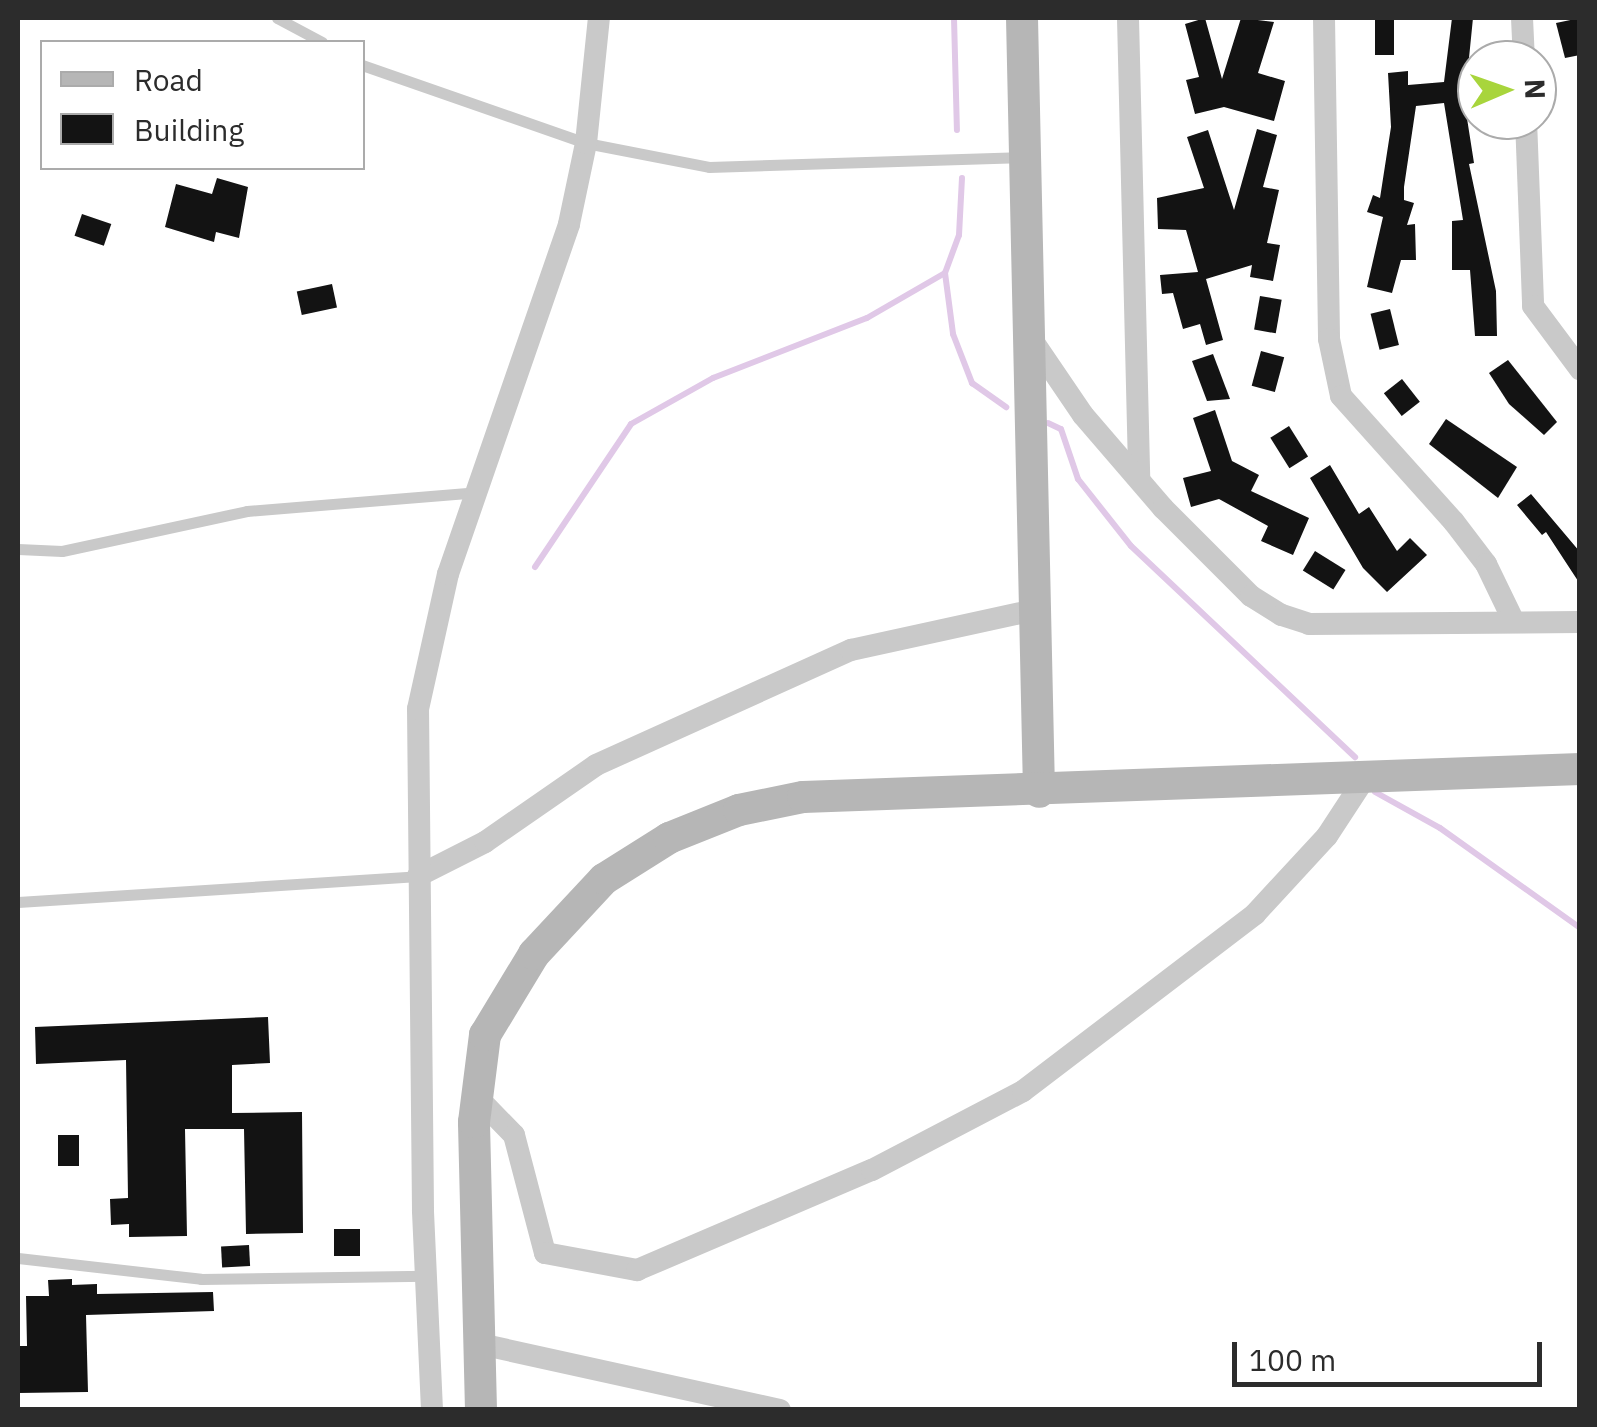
<!DOCTYPE html>
<html>
<head>
<meta charset="utf-8">
<style>
	body { margin:0 }
	#map { position:relative; width:1597px; height:1427px; overflow:hidden; background:#fff; font-family:"IBM Plex Sans",sans-serif }
	div>[style] { position:absolute }
	[style*='--x'] { left:calc(var(--x)*1px); top:calc(var(--y)*1px); width:calc(var(--w)*1px); rotate:calc(var(--a)*1deg) }
	.stream>* { height:6px; margin:-3px; padding:0 3px; transform-origin:3px; border-radius:3px; background:#e0c8e7 }
	.building>* { inset:0; background:#131313; transform-origin:0 0 }
	.lane>* { height:11px; margin:-5.5px; padding:0 5.5px; transform-origin:5.5px; border-radius:5.5px; background:#c9c9c9 }
	.street>* { height:22px; margin:-11px; padding:0 11px; transform-origin:11px; border-radius:11px; background:#c9c9c9 }
	.secondary>* { height:32px; margin:-16px; padding:0 16px; transform-origin:16px; border-radius:16px; background:#b6b6b6 }
	span { translate:-50% -50%; white-space:nowrap; text-align:center; line-height:1.15; -webkit-text-stroke:10px #fff; paint-order:stroke }
	.frame { position:absolute; inset:0; border:20px solid #2c2c2c; pointer-events:none }
	.legend { position:absolute; left:40px; top:40px; width:325px; height:130px; box-sizing:border-box; background:#fff; border:2px solid #ababab; margin:0; padding:12px 18px; list-style:none; font-size:30px; color:#2c2c2c }
	.legend li { display:flex; align-items:center; gap:20px; height:50px }
	.legend b { width:50px; border:2px solid #ababab }
	.north { position:absolute; left:1457px; top:40px; width:100px; height:100px; box-sizing:border-box; background:#fff; border:2px solid #ababab; border-radius:50%; rotate:88deg; font-size:28px; font-weight:700; line-height:40px; text-align:center; color:#2c2c2c }
	.north::after { content:''; display:block; margin:auto; width:35px; height:45px; background:#a8d53c; clip-path:polygon(50% 0,100% 100%,50% 72%,0 100%) }
	.scale { position:absolute; left:1232px; top:1342px; width:310px; height:45px; box-sizing:border-box; border:5px solid #2c2c2c; border-top:0; padding-left:12px; font-size:30px; line-height:35px; white-space:nowrap; color:#2c2c2c; -webkit-text-stroke:8px #fff; paint-order:stroke }
</style>
</head>
<body>
<div id="map">
	<div class="stream">
		<i style="--x:954;--y:18;--w:112;--a:88.5"></i>
		<i style="--x:945;--y:273;--w:62;--a:82.5"></i>
		<i style="--x:953;--y:334;--w:53;--a:68.8"></i>
		<i style="--x:972;--y:383;--w:42;--a:35.2"></i>
		<i style="--x:1048;--y:423;--w:14;--a:25"></i>
		<i style="--x:1061;--y:429;--w:53;--a:71.2"></i>
		<i style="--x:1078;--y:479;--w:85;--a:51.7"></i>
		<i style="--x:1131;--y:546;--w:308;--a:43.3"></i>
		<i style="--x:535;--y:567;--w:172;--a:-56.1"></i>
		<i style="--x:631;--y:424;--w:94;--a:-29.3"></i>
		<i style="--x:713;--y:378;--w:165;--a:-21.3"></i>
		<i style="--x:867;--y:318;--w:90;--a:-30"></i>
		<i style="--x:945;--y:273;--w:40;--a:-69.8"></i>
		<i style="--x:959;--y:235;--w:57;--a:-87"></i>
		<i style="--x:1375;--y:792;--w:74;--a:29"></i>
		<i style="--x:1440;--y:828;--w:172;--a:35.5"></i>
	</div>
	<div class="building">
		<i style="clip-path:polygon(1205px 18px,1222px 79px,1241px 18px,1274px 22px,1258px 73px,1285px 81px,1274px 121px,1224px 107px,1195px 114px,1186px 80px,1199px 77px,1185px 24px)"></i>
		<i style="left:1375px;top:18px;width:19px;height:37px"></i>
		<i style="clip-path:polygon(1452px 18px,1473px 18px,1468px 68px,1477px 68px,1477px 90px,1471px 90px,1472px 111px,1466px 112px,1474px 163px,1469px 164px,1496px 291px,1497px 336px,1475px 336px,1470px 270px,1452px 270px,1452px 221px,1463px 220px,1444px 103px,1416px 106px,1404px 187px,1404px 200px,1414px 203px,1407px 225px,1415px 224px,1416px 260px,1401px 260px,1392px 293px,1367px 287px,1383px 217px,1367px 212px,1373px 195px,1380px 198px,1391px 127px,1388px 73px,1408px 71px,1408px 85px,1444px 82px)"></i>
		<i style="clip-path:polygon(1580px 18px,1580px 55px,1565px 58px,1556px 23px)"></i>
		<i style="clip-path:polygon(1257px 129px,1277px 135px,1263px 187px,1279px 190px,1267px 243px,1280px 245px,1273px 281px,1250px 277px,1252px 265px,1206px 279px,1223px 340px,1206px 345px,1200px 324px,1183px 329px,1173px 293px,1162px 294px,1160px 275px,1198px 272px,1186px 230px,1158px 229px,1157px 198px,1204px 188px,1187px 137px,1208px 130px,1234px 210px)"></i>
		<i style="clip-path:polygon(217px 178px,248px 187px,239px 238px,216px 232px,214px 242px,165px 227px,176px 184px,212px 194px)"></i>
		<i style="left:82px;top:214px;width:31px;height:23px;rotate:19deg"></i>
		<i style="left:332px;top:284px;width:24px;height:36px;rotate:78deg"></i>
		<i style="left:1260px;top:296px;width:22px;height:34px;rotate:10deg"></i>
		<i style="left:1390px;top:309px;width:37px;height:20px;rotate:76deg"></i>
		<i style="left:1261px;top:351px;width:24px;height:36px;rotate:15deg"></i>
		<i style="clip-path:polygon(1213px 354px,1230px 399px,1207px 401px,1192px 361px)"></i>
		<i style="clip-path:polygon(1508px 360px,1557px 422px,1544px 435px,1509px 404px,1489px 373px)"></i>
		<i style="left:1402px;top:379px;width:29px;height:23px;rotate:52deg"></i>
		<i style="clip-path:polygon(1215px 410px,1232px 461px,1259px 475px,1251px 491px,1309px 518px,1293px 555px,1261px 541px,1268px 526px,1219px 499px,1191px 507px,1183px 478px,1211px 471px,1193px 418px)"></i>
		<i style="clip-path:polygon(1446px 419px,1517px 467px,1498px 498px,1429px 444px)"></i>
		<i style="left:1289px;top:426px;width:36px;height:22px;rotate:58deg"></i>
		<i style="clip-path:polygon(1330px 465px,1359px 514px,1369px 507px,1397px 551px,1410px 538px,1427px 555px,1387px 592px,1363px 568px,1310px 478px)"></i>
		<i style="clip-path:polygon(1531px 494px,1580px 552px,1580px 584px,1546px 532px,1542px 535px,1517px 505px)"></i>
		<i style="left:1315px;top:551px;width:36px;height:23px;rotate:32deg"></i>
		<i style="clip-path:polygon(268px 1017px,270px 1063px,232px 1065px,232px 1113px,302px 1112px,303px 1233px,246px 1234px,244px 1129px,185px 1129px,187px 1236px,129px 1237px,129px 1224px,111px 1225px,110px 1199px,128px 1198px,126px 1060px,36px 1064px,35px 1027px)"></i>
		<i style="left:58px;top:1135px;width:21px;height:31px"></i>
		<i style="left:334px;top:1229px;width:26px;height:27px"></i>
		<i style="left:249px;top:1245px;width:21px;height:28px;rotate:87deg"></i>
		<i style="clip-path:polygon(72px 1279px,72px 1285px,97px 1284px,97px 1294px,213px 1292px,214px 1311px,86px 1315px,88px 1392px,18px 1393px,18px 1346px,27px 1346px,26px 1296px,49px 1296px,48px 1280px)"></i>
	</div>
	<div class="lane">
		<i style="--x:277;--y:18;--w:51;--a:28.1"></i>
		<i style="--x:362;--y:65;--w:237;--a:19.2"></i>
		<i style="--x:586;--y:143;--w:125;--a:11"></i>
		<i style="--x:709;--y:167;--w:312;--a:-1.8"></i>
		<i style="--x:18;--y:549;--w:44;--a:2.6"></i>
		<i style="--x:62;--y:551;--w:189;--a:-12.2"></i>
		<i style="--x:247;--y:511;--w:230;--a:-4.7"></i>
		<i style="--x:18;--y:902;--w:401;--a:-3.7"></i>
		<i style="--x:18;--y:1258;--w:184;--a:6.5"></i>
		<i style="--x:201;--y:1279;--w:225;--a:-0.8"></i>
	</div>
	<div class="street">
		<i style="--x:1128;--y:18;--w:459;--a:88.6"></i>
		<i style="--x:1324;--y:18;--w:321;--a:89.1"></i>
		<i style="--x:1329;--y:339;--w:58;--a:78.1"></i>
		<i style="--x:1341;--y:396;--w:169;--a:48.1"></i>
		<i style="--x:1454;--y:522;--w:53;--a:52.7"></i>
		<i style="--x:1486;--y:564;--w:64;--a:64.2"></i>
		<i style="--x:1522;--y:18;--w:42;--a:87.3"></i>
		<i style="--x:1526;--y:120;--w:186;--a:87.8"></i>
		<i style="--x:1533;--y:306;--w:79;--a:53.3"></i>
		<i style="--x:1030;--y:337;--w:94;--a:55.8"></i>
		<i style="--x:1083;--y:415;--w:123;--a:49.3"></i>
		<i style="--x:1163;--y:508;--w:124;--a:45"></i>
		<i style="--x:1251;--y:596;--w:36;--a:32"></i>
		<i style="--x:1282;--y:615;--w:28;--a:18"></i>
		<i style="--x:1309;--y:624;--w:271;--a:-0.4"></i>
		<i style="--x:418;--y:876;--w:75;--a:-26.9"></i>
		<i style="--x:485;--y:842;--w:135;--a:-34.7"></i>
		<i style="--x:596;--y:765;--w:280;--a:-24.3"></i>
		<i style="--x:851;--y:650;--w:187;--a:-12.3"></i>
		<i style="--x:477;--y:1097;--w:53;--a:45.8"></i>
		<i style="--x:514;--y:1135;--w:122;--a:75.3"></i>
		<i style="--x:545;--y:1253;--w:94;--a:10.5"></i>
		<i style="--x:637;--y:1270;--w:255;--a:-23.1"></i>
		<i style="--x:872;--y:1170;--w:170;--a:-27.6"></i>
		<i style="--x:1023;--y:1091;--w:292;--a:-37.3"></i>
		<i style="--x:1255;--y:914;--w:106;--a:-47.3"></i>
		<i style="--x:1327;--y:836;--w:69;--a:-56.8"></i>
		<i style="--x:480;--y:1344;--w:307;--a:12.4"></i>
		<i style="--x:432;--y:1410;--w:200;--a:-92.6"></i>
		<i style="--x:423;--y:1210;--w:501;--a:-90.57"></i>
		<i style="--x:418;--y:709;--w:138;--a:-77.5"></i>
		<i style="--x:448;--y:574;--w:370;--a:-70.9"></i>
		<i style="--x:569;--y:224;--w:83;--a:-78.1"></i>
		<i style="--x:586;--y:143;--w:126;--a:-84.1"></i>
	</div>
	<div class="secondary">
		<i style="--x:1022;--y:18;--w:774;--a:88.74"></i>
		<i style="--x:481;--y:1410;--w:288;--a:-91.4"></i>
		<i style="--x:474;--y:1122;--w:88;--a:-82.8"></i>
		<i style="--x:485;--y:1035;--w:95;--a:-58.8"></i>
		<i style="--x:534;--y:954;--w:103;--a:-47"></i>
		<i style="--x:604;--y:879;--w:77;--a:-32.2"></i>
		<i style="--x:669;--y:838;--w:75;--a:-21.8"></i>
		<i style="--x:739;--y:810;--w:65;--a:-11.5"></i>
		<i style="--x:803;--y:797;--w:778;--a:-2.06"></i>
	</div>
	<div class="frame"></div>
	<ul class="legend">
	<li><b style="height:12px;background:#b6b6b6"></b>Road</li>
	<li><b style="height:28px;background:#131313"></b>Building</li>
	</ul>
	<div class="north">N</div>
	<div class="scale">100 m</div>
</div>
</body>
</html>
